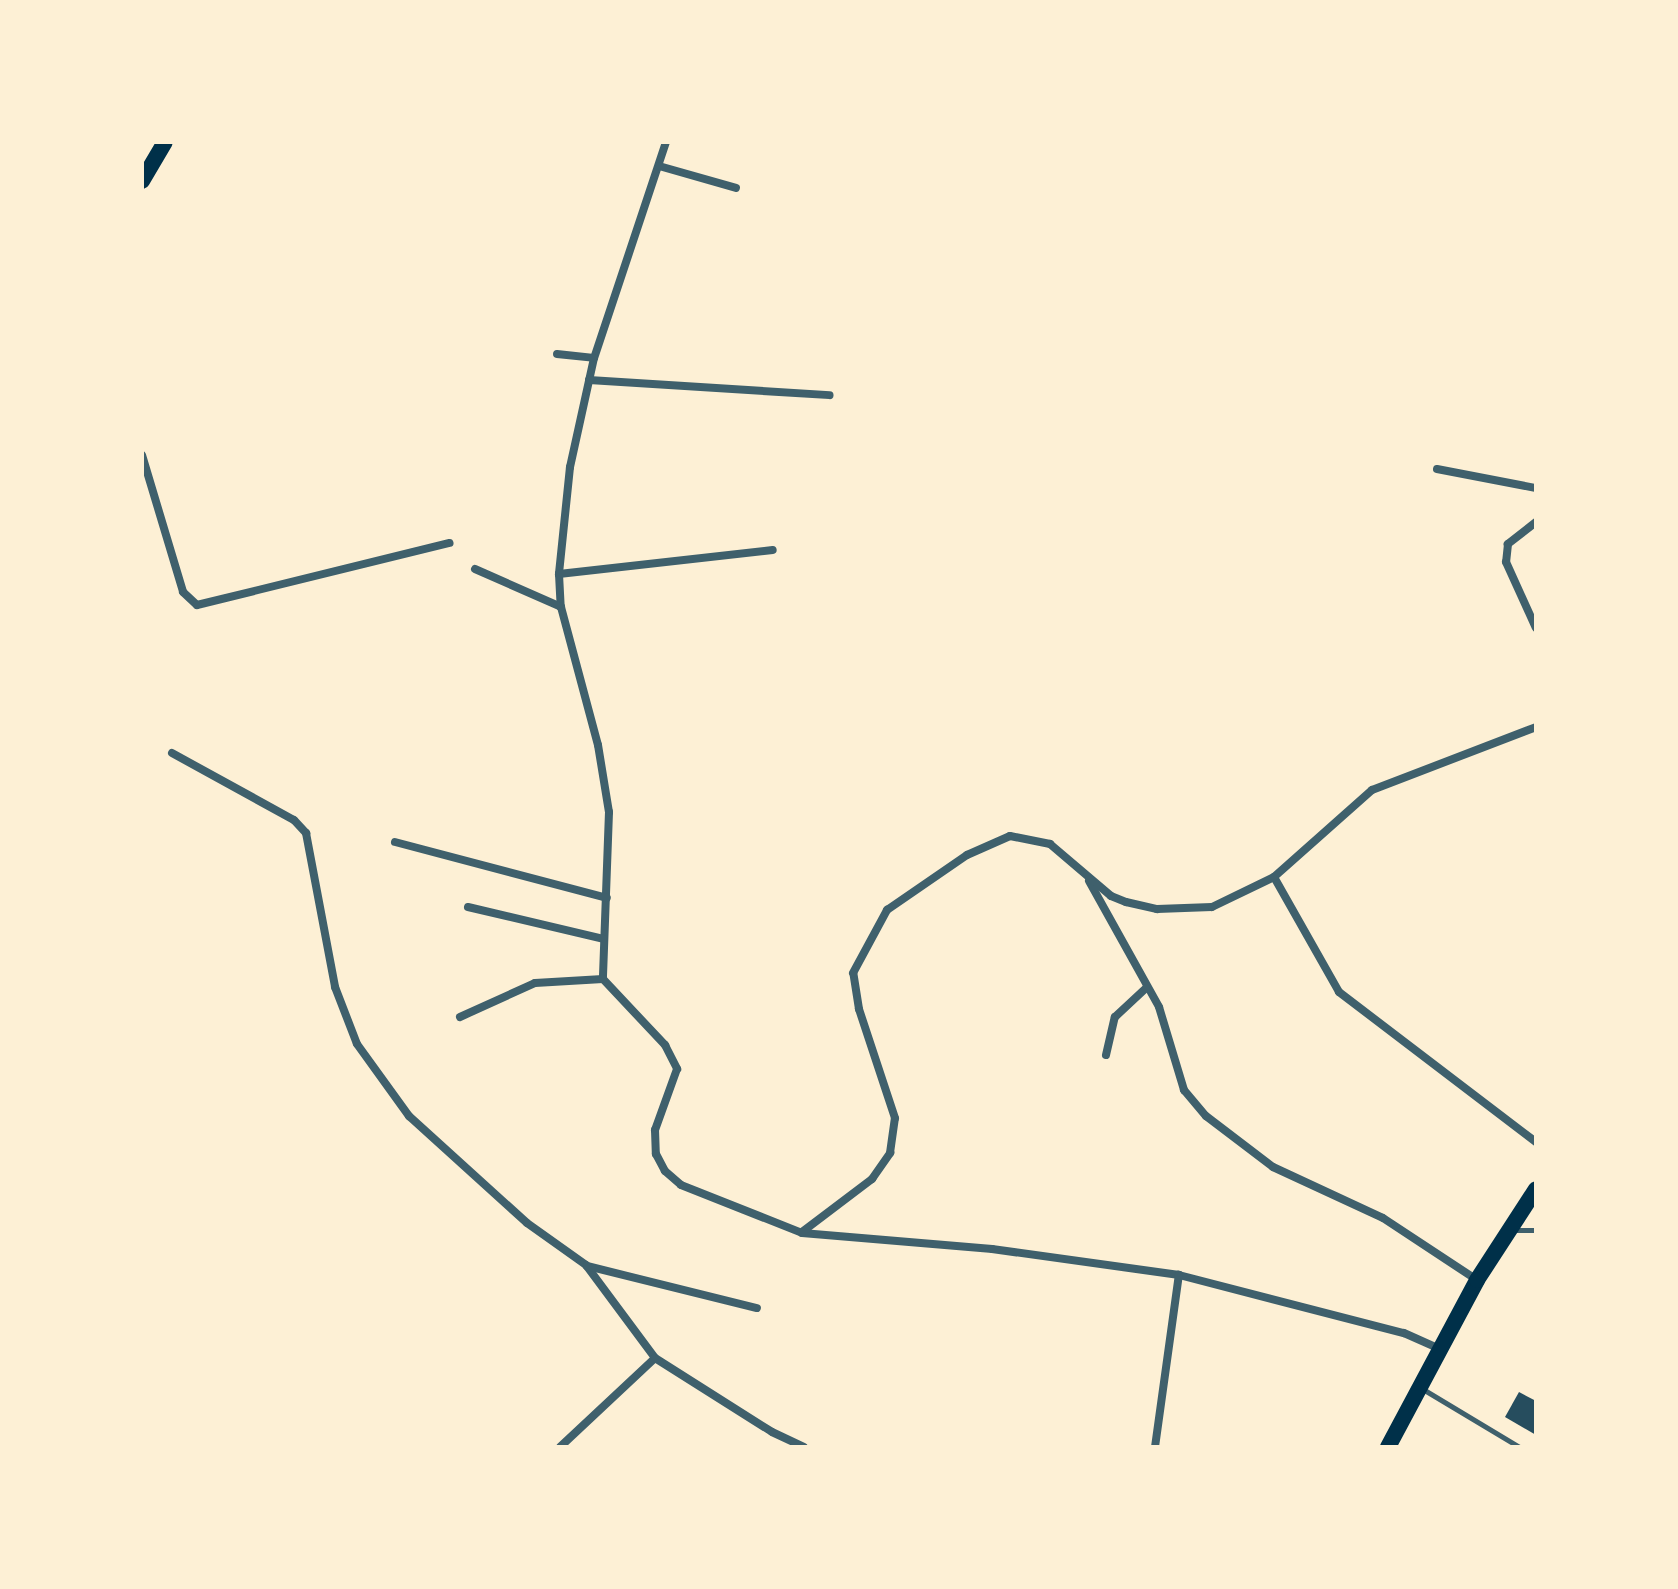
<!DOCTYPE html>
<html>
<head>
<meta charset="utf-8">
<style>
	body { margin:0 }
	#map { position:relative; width:1678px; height:1589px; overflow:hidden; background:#fdf0d5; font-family:Arial,sans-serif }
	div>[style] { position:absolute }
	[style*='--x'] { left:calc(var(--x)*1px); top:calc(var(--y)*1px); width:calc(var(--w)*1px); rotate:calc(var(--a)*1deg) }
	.building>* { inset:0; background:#264d5e }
	.service>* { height:5px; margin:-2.5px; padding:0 2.5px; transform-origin:2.5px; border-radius:2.5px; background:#3f606c }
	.minor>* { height:8px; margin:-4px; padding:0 4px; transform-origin:4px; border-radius:4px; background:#3f606c }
	.secondary>* { height:16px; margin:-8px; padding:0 8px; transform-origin:8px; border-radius:8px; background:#003049 }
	span { translate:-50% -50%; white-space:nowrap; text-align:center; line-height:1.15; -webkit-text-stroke:7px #fdf0d5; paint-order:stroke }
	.frame { position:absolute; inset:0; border:144px solid #fdf0d5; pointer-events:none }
</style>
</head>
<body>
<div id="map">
	<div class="building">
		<i style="clip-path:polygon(1519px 1392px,1536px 1401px,1536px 1435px,1505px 1417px)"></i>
	</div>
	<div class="service">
		<i style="--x:1512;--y:1230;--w:24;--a:0"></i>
		<i style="--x:1421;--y:1388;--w:114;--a:31"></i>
	</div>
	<div class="minor">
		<i style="--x:666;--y:142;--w:228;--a:108.4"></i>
		<i style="--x:594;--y:358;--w:112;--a:102.4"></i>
		<i style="--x:570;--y:467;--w:108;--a:95.9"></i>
		<i style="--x:559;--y:574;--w:33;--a:87"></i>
		<i style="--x:561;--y:607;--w:143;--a:75"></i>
		<i style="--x:598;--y:745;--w:68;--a:80.7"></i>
		<i style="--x:609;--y:812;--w:167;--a:92.1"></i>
		<i style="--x:603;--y:979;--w:91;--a:46.8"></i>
		<i style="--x:665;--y:1045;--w:27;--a:63"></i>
		<i style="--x:677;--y:1069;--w:65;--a:109.8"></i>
		<i style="--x:655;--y:1130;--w:24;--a:88"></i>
		<i style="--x:656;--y:1154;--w:19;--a:62"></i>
		<i style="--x:665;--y:1171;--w:21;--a:41"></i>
		<i style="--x:681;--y:1185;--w:130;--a:21.6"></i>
		<i style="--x:802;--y:1233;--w:191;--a:4.8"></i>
		<i style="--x:992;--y:1249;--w:189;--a:7.9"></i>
		<i style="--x:1179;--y:1275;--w:232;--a:14.5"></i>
		<i style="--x:1404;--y:1333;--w:39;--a:24"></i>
		<i style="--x:659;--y:166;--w:80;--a:15.9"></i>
		<i style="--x:557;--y:354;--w:37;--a:6"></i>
		<i style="--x:589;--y:380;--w:241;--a:3.6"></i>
		<i style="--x:142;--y:455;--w:143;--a:73.3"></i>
		<i style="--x:183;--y:592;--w:19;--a:43"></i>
		<i style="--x:197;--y:605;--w:260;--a:-13.8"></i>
		<i style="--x:1437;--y:469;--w:101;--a:10.9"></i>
		<i style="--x:1536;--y:522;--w:36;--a:142"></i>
		<i style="--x:1508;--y:544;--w:18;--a:96"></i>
		<i style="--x:1506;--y:562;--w:72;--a:65.6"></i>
		<i style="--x:475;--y:569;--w:94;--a:23.8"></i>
		<i style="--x:559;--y:574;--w:215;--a:-6.4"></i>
		<i style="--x:172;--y:753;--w:139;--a:28.8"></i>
		<i style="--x:294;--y:820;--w:18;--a:47"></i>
		<i style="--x:306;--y:833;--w:157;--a:79.3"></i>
		<i style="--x:335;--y:987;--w:61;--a:68.9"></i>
		<i style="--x:357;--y:1044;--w:89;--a:54.2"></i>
		<i style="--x:409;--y:1116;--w:159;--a:42.2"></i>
		<i style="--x:527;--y:1223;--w:72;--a:35.4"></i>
		<i style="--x:586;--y:1265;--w:116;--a:53.4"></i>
		<i style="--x:655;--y:1358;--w:138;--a:32.3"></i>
		<i style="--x:772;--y:1432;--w:35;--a:25"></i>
		<i style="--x:395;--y:842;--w:219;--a:14.8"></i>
		<i style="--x:1274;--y:877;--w:132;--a:60.5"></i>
		<i style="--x:1339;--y:992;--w:248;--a:37.3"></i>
		<i style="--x:1089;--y:881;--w:144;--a:60.9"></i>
		<i style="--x:1159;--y:1007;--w:87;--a:73.2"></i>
		<i style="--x:1184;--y:1090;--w:34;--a:50"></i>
		<i style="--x:1206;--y:1116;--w:84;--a:37.3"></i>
		<i style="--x:1273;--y:1167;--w:121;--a:24.9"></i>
		<i style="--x:1383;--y:1218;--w:113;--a:33.4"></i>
		<i style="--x:468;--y:907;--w:139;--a:13.3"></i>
		<i style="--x:460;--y:1017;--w:82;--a:-24.4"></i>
		<i style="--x:535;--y:983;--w:68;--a:-3.4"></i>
		<i style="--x:1106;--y:1055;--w:39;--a:-77"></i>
		<i style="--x:1115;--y:1017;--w:42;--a:-43.1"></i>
		<i style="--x:802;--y:1232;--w:88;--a:-37.1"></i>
		<i style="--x:872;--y:1179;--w:32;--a:-55"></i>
		<i style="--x:890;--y:1153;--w:35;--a:-82"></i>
		<i style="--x:895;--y:1118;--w:115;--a:-108.3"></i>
		<i style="--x:859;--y:1009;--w:36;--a:-99"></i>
		<i style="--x:853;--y:973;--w:72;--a:-61.6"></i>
		<i style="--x:887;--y:910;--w:97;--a:-34.5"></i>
		<i style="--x:967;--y:855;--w:47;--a:-23.8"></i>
		<i style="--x:1010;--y:836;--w:41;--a:11.3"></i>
		<i style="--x:1050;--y:844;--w:80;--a:40.4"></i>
		<i style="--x:1111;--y:896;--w:16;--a:22"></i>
		<i style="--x:1126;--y:902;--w:32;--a:13"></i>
		<i style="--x:1157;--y:909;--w:55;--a:-2.1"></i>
		<i style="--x:1212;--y:907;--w:69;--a:-25.8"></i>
		<i style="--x:1274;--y:877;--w:131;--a:-41.6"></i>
		<i style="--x:1372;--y:790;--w:176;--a:-21"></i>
		<i style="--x:587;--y:1266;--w:175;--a:13.9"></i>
		<i style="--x:560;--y:1447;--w:130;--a:-43.1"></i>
		<i style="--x:1155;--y:1447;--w:174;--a:-82.1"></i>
	</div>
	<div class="secondary">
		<i style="--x:142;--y:181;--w:45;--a:-59.5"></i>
		<i style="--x:1388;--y:1447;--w:189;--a:-61.9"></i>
		<i style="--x:1477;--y:1280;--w:108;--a:-57"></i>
	</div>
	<div class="frame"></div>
</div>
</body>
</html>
